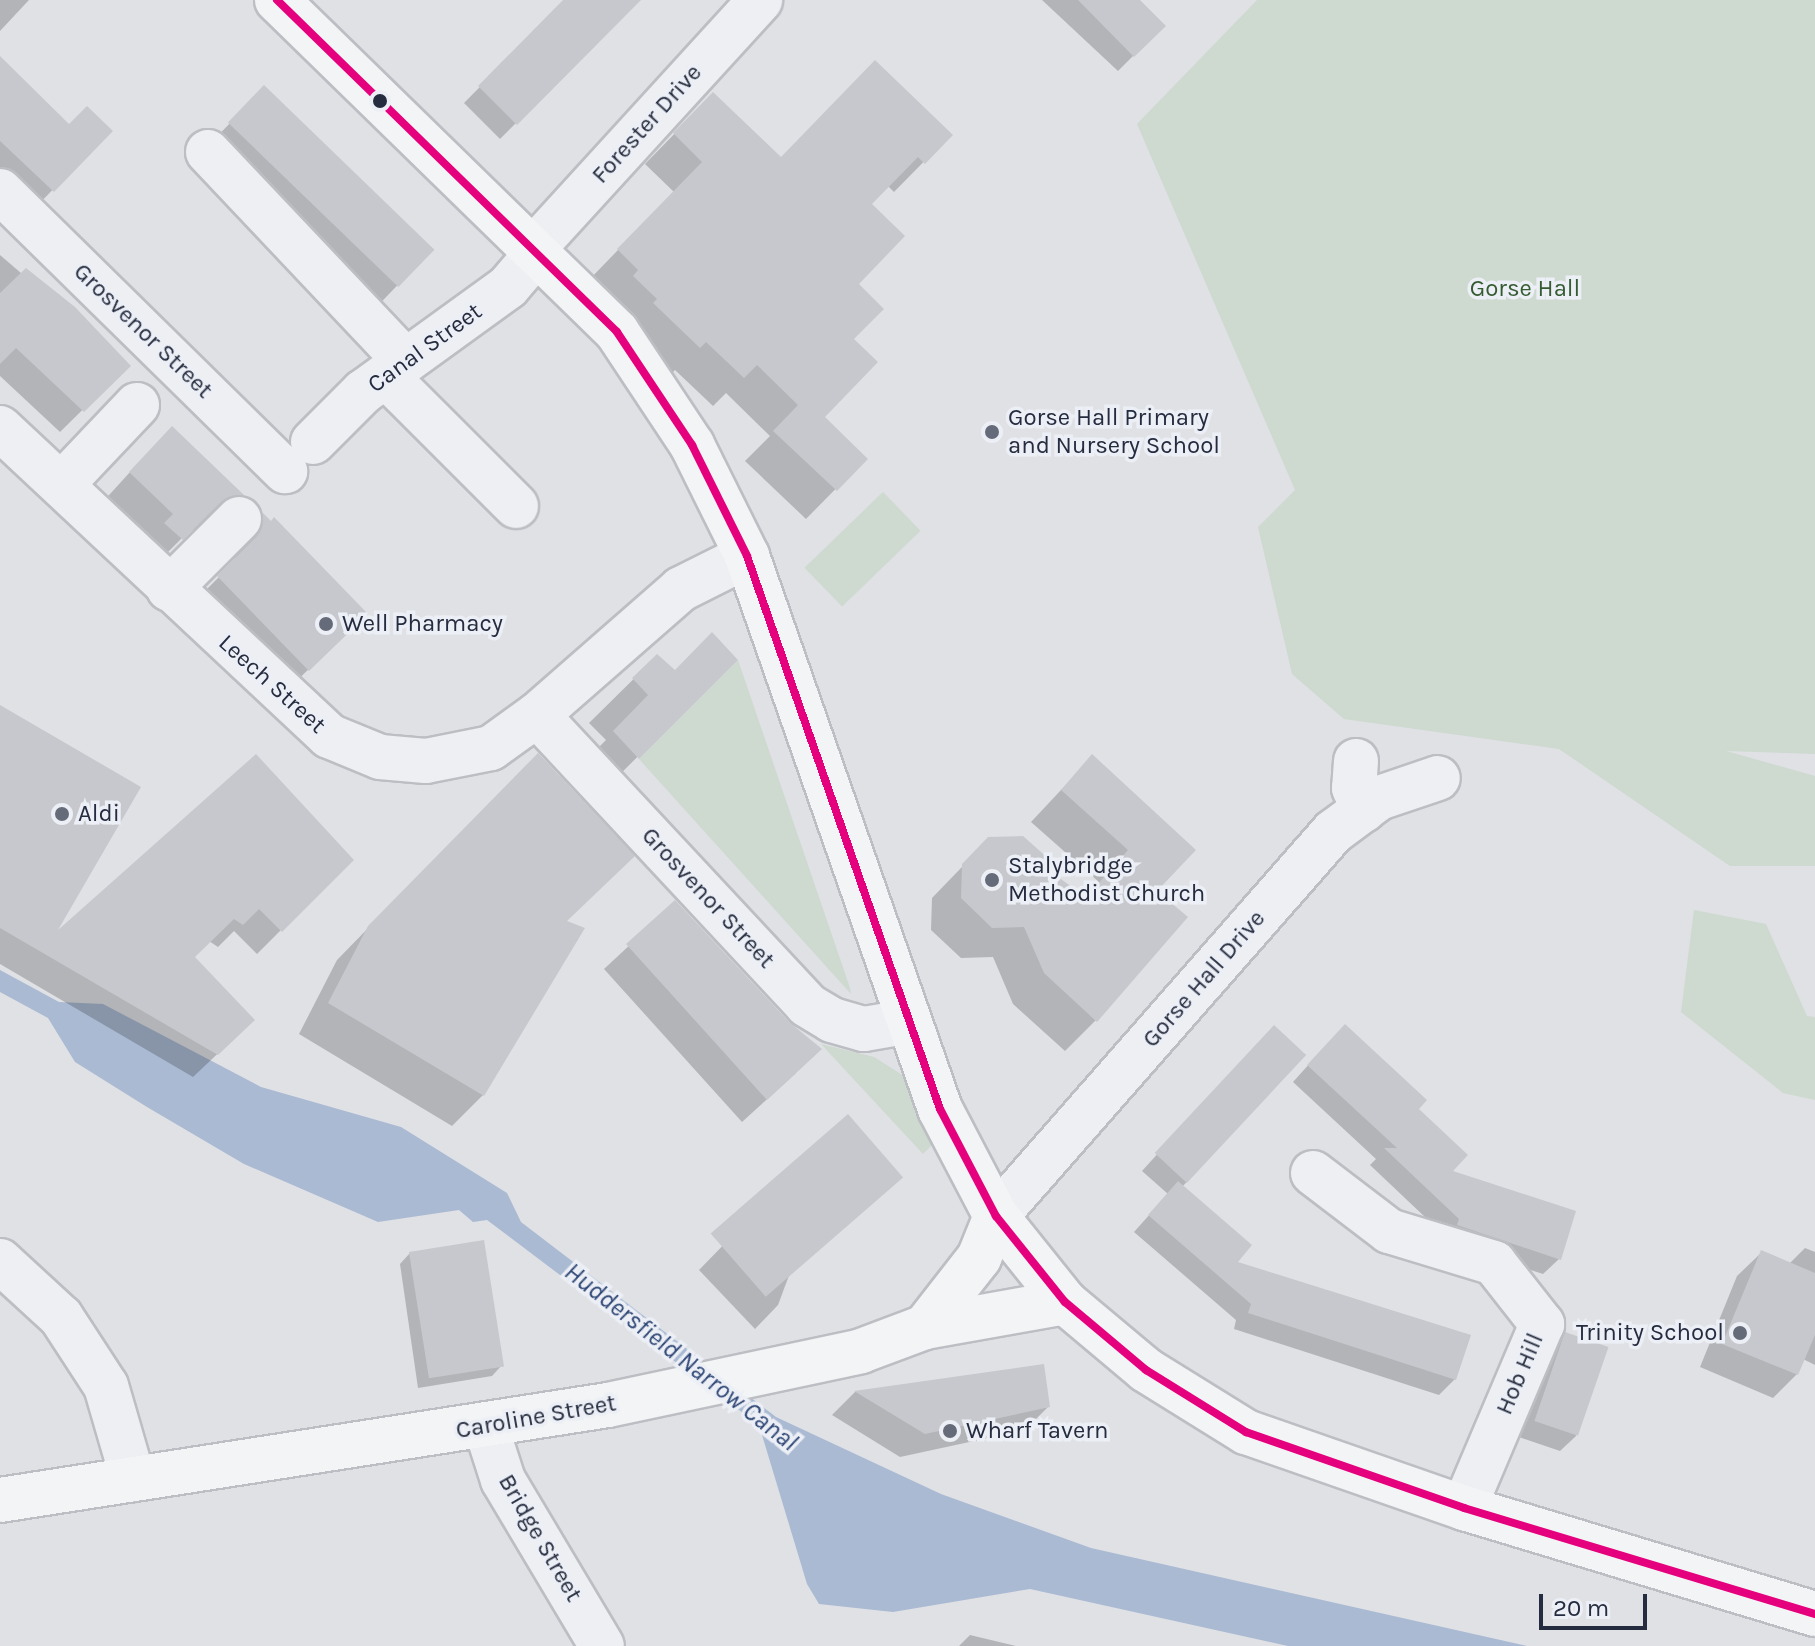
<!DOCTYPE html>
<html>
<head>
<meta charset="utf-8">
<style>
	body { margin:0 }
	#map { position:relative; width:1815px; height:1646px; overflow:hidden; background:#dfe1e5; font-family:Karla,sans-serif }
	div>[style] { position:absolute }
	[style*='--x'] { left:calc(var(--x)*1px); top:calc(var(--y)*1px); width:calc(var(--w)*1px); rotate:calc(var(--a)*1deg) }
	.green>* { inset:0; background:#ced9cf; transform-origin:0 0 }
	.water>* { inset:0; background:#aabad3 }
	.shadow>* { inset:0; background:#0003; transform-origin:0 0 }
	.building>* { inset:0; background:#c6c8cd; transform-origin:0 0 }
	.roads { filter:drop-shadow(2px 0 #bcbec3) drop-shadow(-2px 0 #bcbec3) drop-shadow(0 2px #bcbec3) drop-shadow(0 -2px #bcbec3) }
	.minor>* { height:44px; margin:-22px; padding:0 22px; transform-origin:22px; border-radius:22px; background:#eeeff2 }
	.major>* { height:44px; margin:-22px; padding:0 22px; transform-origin:22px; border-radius:22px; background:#f3f4f5 }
	.bus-1>* { height:8px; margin:-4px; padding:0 4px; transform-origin:4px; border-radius:4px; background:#e5007d }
	.dots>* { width:22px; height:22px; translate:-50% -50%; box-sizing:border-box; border:4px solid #eceff5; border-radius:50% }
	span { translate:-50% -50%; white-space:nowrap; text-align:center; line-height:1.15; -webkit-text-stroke:7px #eceff5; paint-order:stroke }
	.street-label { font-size:24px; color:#252c3f }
	.park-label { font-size:24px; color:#355c31 }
	.poi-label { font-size:24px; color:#252c3f }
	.left { translate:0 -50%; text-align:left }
	.right { translate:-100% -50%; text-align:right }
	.water-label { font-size:26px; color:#2d4575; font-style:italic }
	.scale { position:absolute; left:1539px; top:1594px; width:108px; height:36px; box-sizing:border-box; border:4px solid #252c3f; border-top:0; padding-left:10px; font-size:24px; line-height:28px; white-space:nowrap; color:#252c3f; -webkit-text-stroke:6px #eceff5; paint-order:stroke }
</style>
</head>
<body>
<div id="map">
	<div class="green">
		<i style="clip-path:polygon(1257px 0,1815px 0,1815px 754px,1726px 751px,1815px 776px,1815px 866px,1730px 866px,1559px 749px,1344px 719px,1292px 674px,1258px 527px,1295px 490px,1137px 124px)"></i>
		<i style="left:883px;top:492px;width:54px;height:109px;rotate:46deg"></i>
		<i style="clip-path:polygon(738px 660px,850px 988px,851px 994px,639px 759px)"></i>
		<i style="clip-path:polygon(1694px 910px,1766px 924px,1807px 1016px,1815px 1017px,1815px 1100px,1783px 1093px,1681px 1012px)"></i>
		<i style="clip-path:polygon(821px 1044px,874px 1057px,904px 1076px,933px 1144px,923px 1154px)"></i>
	</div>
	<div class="water">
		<i style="clip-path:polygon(0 970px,59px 1002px,103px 1004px,261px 1087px,401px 1127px,507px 1193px,521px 1222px,776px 1417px,941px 1494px,1091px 1548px,1527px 1646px,1288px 1646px,1030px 1589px,893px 1612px,819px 1604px,807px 1584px,759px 1425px,487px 1220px,473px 1222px,459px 1210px,378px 1222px,244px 1164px,147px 1107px,75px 1062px,48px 1018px,0 992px)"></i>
	</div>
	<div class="shadow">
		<i style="clip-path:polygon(0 0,29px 0,0 31px)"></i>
		<i style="clip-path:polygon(566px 0,638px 0,500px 139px,464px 103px)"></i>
		<i style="clip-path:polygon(1042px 0,1137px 0,1163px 26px,1118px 71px)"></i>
		<i style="clip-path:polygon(0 59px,69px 127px,110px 131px,29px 214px,0 187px)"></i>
		<i style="left:264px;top:88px;width:233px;height:71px;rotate:44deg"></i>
		<i style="clip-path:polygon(684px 124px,780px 159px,950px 135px,894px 192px,888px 186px,869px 204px,851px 339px,822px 417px,865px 459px,806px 519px,745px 461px,770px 436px,726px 393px,713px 406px,675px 370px,669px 376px,589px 280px,674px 192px,645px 164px)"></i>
		<i style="clip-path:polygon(0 255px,128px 365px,60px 432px,0 376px)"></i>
		<i style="clip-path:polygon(141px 460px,241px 495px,211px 525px,189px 531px,151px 569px,100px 505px)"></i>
		<i style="clip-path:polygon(263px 516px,342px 637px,284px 693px,195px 601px,234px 562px,240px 539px)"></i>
		<i style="clip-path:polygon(657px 656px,675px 672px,735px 660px,593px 801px,570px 776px,606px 740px,589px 723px)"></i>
		<i style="clip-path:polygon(0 707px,52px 938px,351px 860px,257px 954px,234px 931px,218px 947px,209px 941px,192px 958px,229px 1043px,193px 1077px,0 964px)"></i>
		<i style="clip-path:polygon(1092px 757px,1154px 891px,1096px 1020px,1065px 1051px,1013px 1004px,993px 957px,961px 958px,931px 930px,932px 898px,989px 839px,1084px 899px,1099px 882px,1031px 822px)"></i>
		<i style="clip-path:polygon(507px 786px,564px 922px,483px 1095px,452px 1126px,299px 1034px,337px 960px)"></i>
		<i style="clip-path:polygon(675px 903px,796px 1073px,742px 1122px,604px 969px)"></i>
		<i style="clip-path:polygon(1329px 1042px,1416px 1109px,1449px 1172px,1559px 1259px,1543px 1274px,1442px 1241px,1444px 1235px,1370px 1165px,1376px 1159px,1293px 1082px)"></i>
		<i style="clip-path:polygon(1258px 1043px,1303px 1055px,1182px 1187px,1234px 1263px,1455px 1379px,1439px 1395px,1234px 1329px,1236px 1320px,1134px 1232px,1168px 1194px,1142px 1171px)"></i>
		<i style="clip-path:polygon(848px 1117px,778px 1305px,755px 1329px,699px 1270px)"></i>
		<i style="clip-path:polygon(1805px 1248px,1815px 1252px,1815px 1365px,1803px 1359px,1797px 1374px,1773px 1398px,1700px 1367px,1737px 1276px,1761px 1253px,1789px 1264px)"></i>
		<i style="clip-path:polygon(410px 1253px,502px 1365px,492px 1376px,418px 1388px,400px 1264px)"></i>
		<i style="clip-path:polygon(1566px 1334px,1576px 1436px,1560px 1451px,1516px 1436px,1550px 1350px)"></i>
		<i style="clip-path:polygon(1042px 1366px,1048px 1407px,1025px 1430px,900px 1457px,832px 1415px,855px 1392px)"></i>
		<i style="clip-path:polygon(970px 1635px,1016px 1646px,959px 1646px)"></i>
	</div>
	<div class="building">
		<i style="clip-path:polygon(563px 0,641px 0,517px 125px,478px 86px)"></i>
		<i style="clip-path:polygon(1078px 0,1140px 0,1166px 26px,1134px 57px)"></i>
		<i style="clip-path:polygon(0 56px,69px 124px,87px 106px,113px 131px,54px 192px,0 141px)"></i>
		<i style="clip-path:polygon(875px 60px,953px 135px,925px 164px,918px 157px,872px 204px,905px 236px,859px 284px,884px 309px,854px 339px,878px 362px,825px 417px,868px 459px,837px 491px,773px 431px,798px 405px,757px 365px,744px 378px,706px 342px,700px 348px,653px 303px,657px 299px,633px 276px,638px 270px,617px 249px,702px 162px,673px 133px,713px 92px,781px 157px)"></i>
		<i style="left:264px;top:85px;width:237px;height:52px;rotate:44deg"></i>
		<i style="clip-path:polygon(26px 268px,75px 307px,131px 366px,84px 412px,16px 348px,0 364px,0 293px)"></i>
		<i style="clip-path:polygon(172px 426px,244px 495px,222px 501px,183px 540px,164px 523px,173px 514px,129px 472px)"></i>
		<i style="clip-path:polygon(263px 513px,271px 521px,274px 517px,368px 614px,309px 671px,217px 576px,257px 536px)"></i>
		<i style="clip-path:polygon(712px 632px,738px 660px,639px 759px,613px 731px,648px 695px,632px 678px,657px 654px,675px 670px)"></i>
		<i style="clip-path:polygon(0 705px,141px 787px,58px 930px,256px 754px,354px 860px,282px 932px,259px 909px,243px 925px,234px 919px,195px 957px,255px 1020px,218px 1055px,0 928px)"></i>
		<i style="clip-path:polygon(538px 753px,635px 856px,567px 921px,585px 928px,484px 1096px,328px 1003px,368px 926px)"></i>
		<i style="clip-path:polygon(1092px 754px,1196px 850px,1157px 891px,1188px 917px,1097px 1022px,1044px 973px,1024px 927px,992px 928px,961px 898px,962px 864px,988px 837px,1023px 836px,1050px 860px,1051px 872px,1086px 897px,1128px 850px,1061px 790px)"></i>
		<i style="clip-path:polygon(675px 900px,789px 1022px,822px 1049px,767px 1100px,626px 944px)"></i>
		<i style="clip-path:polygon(1345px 1024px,1427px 1100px,1419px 1109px,1468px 1155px,1453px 1171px,1576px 1211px,1561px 1260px,1457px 1225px,1459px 1219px,1384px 1148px,1397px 1148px,1307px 1065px)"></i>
		<i style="left:1274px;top:1025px;width:44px;height:175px;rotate:43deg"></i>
		<i style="left:848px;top:1114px;width:84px;height:182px;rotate:49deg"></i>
		<i style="clip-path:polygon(1178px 1181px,1252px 1245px,1238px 1262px,1471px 1335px,1456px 1380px,1248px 1313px,1251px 1304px,1148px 1215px)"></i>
		<i style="left:484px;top:1240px;width:128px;height:76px;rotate:81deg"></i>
		<i style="clip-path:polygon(1761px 1250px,1815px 1273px,1815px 1335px,1798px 1375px,1722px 1344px)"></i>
		<i style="left:1565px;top:1332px;width:46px;height:94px;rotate:19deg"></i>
		<i style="clip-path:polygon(1044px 1364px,1050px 1407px,925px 1434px,854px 1391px)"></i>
	</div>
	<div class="roads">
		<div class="minor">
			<i style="--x:208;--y:152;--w:286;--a:46.6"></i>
			<i style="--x:0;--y:191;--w:400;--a:44.5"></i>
			<i style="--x:533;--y:249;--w:337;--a:-47.6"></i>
			<i style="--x:388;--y:378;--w:181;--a:45"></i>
			<i style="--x:0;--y:428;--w:451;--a:43.1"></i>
			<i style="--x:329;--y:736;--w:55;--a:22.4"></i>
			<i style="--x:380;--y:757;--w:46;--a:5"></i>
			<i style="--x:426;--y:761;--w:66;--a:-11.3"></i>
			<i style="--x:491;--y:748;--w:57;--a:-35.7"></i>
			<i style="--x:537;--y:715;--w:191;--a:-41.2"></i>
			<i style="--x:681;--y:589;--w:74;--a:-26.6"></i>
			<i style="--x:313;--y:442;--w:71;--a:-45"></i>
			<i style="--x:363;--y:392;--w:179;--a:-35.9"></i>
			<i style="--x:508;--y:287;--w:45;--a:-49.5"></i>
			<i style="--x:62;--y:484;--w:109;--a:-46.5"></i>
			<i style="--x:169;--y:589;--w:99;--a:-45"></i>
			<i style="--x:537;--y:715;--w:396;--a:47"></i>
			<i style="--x:807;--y:1005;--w:29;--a:31"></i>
			<i style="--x:832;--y:1020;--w:33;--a:16"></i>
			<i style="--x:864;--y:1029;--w:43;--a:-9.5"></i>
			<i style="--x:1356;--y:761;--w:27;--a:94"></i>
			<i style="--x:1354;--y:788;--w:24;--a:66"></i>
			<i style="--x:1313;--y:1173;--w:96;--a:37.3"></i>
			<i style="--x:1389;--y:1231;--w:110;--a:16.9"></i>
			<i style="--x:1494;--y:1263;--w:78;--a:51.8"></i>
			<i style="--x:1542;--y:1324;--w:200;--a:113"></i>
			<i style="--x:996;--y:1216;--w:511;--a:-48.73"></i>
			<i style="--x:1333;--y:832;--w:57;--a:-36.5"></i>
			<i style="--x:1379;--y:798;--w:62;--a:-18.7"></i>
			<i style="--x:0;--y:1261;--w:83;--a:42.6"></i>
			<i style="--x:61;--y:1317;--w:82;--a:56.9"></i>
			<i style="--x:106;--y:1386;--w:97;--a:73.8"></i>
			<i style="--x:486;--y:1427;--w:56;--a:72.2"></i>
			<i style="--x:503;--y:1480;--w:193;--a:59.2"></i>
		</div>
		<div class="major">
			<i style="--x:277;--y:0;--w:475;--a:44.3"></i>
			<i style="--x:617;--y:332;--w:136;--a:56.4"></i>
			<i style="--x:692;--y:445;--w:124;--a:63.6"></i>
			<i style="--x:747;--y:556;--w:586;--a:70.76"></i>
			<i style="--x:940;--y:1109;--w:121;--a:62.4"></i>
			<i style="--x:996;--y:1216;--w:110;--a:51.3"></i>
			<i style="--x:1065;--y:1302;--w:106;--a:40"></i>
			<i style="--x:1146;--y:1370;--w:118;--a:31.8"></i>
			<i style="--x:1246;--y:1432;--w:231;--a:19.2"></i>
			<i style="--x:1464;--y:1508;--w:367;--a:16.8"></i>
			<i style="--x:925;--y:1327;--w:88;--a:-52"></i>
			<i style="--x:979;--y:1258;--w:45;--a:-68"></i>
			<i style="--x:0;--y:1500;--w:615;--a:-8.88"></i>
			<i style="--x:608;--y:1405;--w:259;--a:-12"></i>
			<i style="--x:861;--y:1351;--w:68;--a:-20.6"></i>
			<i style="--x:925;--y:1327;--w:142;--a:-10.1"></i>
		</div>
	</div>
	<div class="bus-1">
		<i style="--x:277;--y:0;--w:475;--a:44.3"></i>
		<i style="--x:617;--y:332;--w:136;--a:56.4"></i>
		<i style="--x:692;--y:445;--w:124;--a:63.6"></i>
		<i style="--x:747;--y:556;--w:586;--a:70.76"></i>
		<i style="--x:940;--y:1109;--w:121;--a:62.4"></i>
		<i style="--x:996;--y:1216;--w:110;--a:51.3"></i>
		<i style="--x:1065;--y:1302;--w:106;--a:40"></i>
		<i style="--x:1146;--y:1370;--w:118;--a:31.8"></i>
		<i style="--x:1246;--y:1432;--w:231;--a:19.2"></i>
		<i style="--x:1464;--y:1508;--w:367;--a:16.8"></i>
	</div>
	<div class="dots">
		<i style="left:380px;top:101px;background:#252c3f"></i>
		<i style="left:992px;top:432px;background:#666b79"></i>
		<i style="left:326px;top:624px;background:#666b79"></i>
		<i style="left:62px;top:814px;background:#666b79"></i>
		<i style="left:992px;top:880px;background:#666b79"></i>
		<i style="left:1740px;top:1333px;background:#666b79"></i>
		<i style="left:950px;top:1431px;background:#666b79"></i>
	</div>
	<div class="street-label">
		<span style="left:647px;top:124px;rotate:-48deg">Forester Drive</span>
		<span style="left:143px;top:331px;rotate:44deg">Grosvenor Street</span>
		<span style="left:425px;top:348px;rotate:-36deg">Canal Street</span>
		<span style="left:272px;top:684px;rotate:42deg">Leech Street</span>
		<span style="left:708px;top:898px;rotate:47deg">Grosvenor Street</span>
		<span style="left:1204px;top:979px;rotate:-49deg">Gorse Hall Drive</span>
		<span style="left:1520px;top:1374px;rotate:-67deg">Hob Hill</span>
		<span style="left:536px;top:1417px;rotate:-10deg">Caroline Street</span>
		<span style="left:540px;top:1538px;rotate:60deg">Bridge Street</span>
	</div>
	<div class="park-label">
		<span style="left:1525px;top:289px">Gorse Hall</span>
	</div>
	<div class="poi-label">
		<span class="left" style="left:1008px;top:432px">Gorse Hall Primary<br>and Nursery School</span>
		<span class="left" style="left:342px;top:624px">Well Pharmacy</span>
		<span class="left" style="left:78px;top:814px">Aldi</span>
		<span class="left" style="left:1008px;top:880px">Stalybridge<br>Methodist Church</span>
		<span class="right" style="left:1724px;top:1333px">Trinity School</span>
		<span class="left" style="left:966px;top:1431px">Wharf Tavern</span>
	</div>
	<div class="water-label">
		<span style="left:681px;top:1357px;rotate:38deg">Huddersfield Narrow Canal</span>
	</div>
	<div class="scale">20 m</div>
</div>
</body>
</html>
